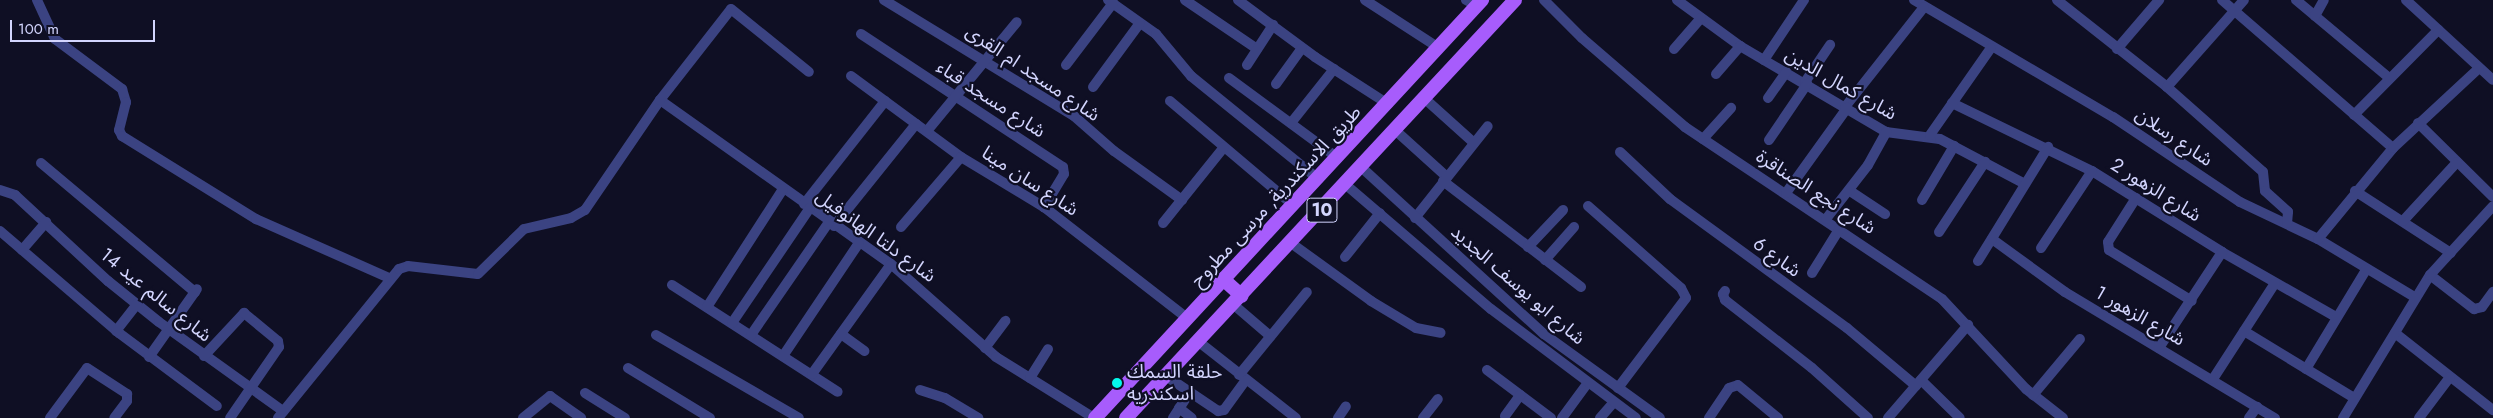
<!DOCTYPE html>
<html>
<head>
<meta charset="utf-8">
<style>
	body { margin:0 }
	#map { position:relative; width:2493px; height:418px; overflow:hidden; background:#0f0f24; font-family:Jost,"Noto Sans Arabic",sans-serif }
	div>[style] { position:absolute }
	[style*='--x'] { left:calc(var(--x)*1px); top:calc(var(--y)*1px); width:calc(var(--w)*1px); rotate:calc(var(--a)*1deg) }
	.minor>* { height:10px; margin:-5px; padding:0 5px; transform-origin:5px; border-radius:5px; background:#3b4382 }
	.tertiary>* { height:10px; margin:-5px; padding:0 5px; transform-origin:5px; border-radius:5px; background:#3b4382 }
	.primary>* { height:14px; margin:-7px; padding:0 7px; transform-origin:7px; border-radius:7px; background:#a75cfc }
	.dots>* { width:14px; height:14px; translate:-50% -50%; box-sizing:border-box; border:2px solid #0f0f24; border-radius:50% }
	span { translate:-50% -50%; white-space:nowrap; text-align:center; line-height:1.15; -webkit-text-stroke:4.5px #0f0f24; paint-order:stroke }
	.shield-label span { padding:1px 4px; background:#0f0f24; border:1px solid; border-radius:4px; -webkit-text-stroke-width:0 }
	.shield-label { font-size:18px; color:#d3d5fe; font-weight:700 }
	.street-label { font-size:19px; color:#d3d5fe }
	.poi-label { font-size:19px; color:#d3d5fe }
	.left { translate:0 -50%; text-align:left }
	.scale { position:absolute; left:10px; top:20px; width:145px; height:22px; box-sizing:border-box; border:2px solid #d3d5fe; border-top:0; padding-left:6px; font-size:15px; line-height:18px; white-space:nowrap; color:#d3d5fe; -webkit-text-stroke:4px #0f0f24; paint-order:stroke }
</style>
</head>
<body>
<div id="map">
	<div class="minor">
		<i style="--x:37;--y:0;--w:43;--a:65.2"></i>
		<i style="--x:55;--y:39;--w:84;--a:36.7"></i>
		<i style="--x:122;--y:89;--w:14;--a:73"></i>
		<i style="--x:126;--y:102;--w:29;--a:104"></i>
		<i style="--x:119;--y:130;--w:7;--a:63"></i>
		<i style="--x:122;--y:136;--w:158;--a:31.8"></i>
		<i style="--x:256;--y:219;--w:145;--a:23.9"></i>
		<i style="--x:884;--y:0;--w:223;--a:31.4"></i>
		<i style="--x:1074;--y:116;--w:53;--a:41.2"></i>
		<i style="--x:1114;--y:151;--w:84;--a:35.8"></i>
		<i style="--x:1108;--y:0;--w:59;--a:35.3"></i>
		<i style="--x:1156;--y:34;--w:55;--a:50.2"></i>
		<i style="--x:1191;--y:76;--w:164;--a:39"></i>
		<i style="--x:1185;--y:0;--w:87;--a:34.2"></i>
		<i style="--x:1238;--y:0;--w:96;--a:36.5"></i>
		<i style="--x:1315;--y:57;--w:87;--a:32.8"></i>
		<i style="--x:1365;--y:0;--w:88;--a:33"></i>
		<i style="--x:1466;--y:0;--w:13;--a:29"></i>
		<i style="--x:1544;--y:0;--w:54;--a:45"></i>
		<i style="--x:1582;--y:38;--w:136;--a:40.8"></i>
		<i style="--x:1685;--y:127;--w:309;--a:33.8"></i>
		<i style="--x:1942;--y:299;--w:123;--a:47"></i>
		<i style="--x:2026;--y:389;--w:47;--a:38.1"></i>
		<i style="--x:1677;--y:0;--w:78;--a:36.1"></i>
		<i style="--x:1740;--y:46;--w:169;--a:30.5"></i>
		<i style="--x:1886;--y:132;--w:54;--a:7.4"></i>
		<i style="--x:1940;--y:139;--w:96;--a:27.9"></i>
		<i style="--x:1914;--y:0;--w:231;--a:30.5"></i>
		<i style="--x:2113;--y:117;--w:153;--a:33.8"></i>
		<i style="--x:2240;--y:202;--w:86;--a:25.4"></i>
		<i style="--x:2318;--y:239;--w:114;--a:31"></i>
		<i style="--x:2057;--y:0;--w:140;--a:38.3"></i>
		<i style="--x:2167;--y:87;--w:128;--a:41.5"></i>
		<i style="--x:2263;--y:172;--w:19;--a:84"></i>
		<i style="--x:2265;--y:191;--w:31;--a:42"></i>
		<i style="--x:2288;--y:212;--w:11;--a:95"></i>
		<i style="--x:2222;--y:0;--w:226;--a:40.9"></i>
		<i style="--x:2296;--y:0;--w:120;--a:39.9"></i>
		<i style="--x:2406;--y:0;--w:118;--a:42.6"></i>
		<i style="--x:2315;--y:16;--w:18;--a:-61"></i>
		<i style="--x:861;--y:34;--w:242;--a:33.4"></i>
		<i style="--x:1063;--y:167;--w:7;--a:82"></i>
		<i style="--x:1064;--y:174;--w:39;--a:121"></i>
		<i style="--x:1674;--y:49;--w:41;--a:-48.9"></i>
		<i style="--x:2117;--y:49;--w:65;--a:-49.4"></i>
		<i style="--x:1764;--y:60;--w:72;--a:-56.3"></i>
		<i style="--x:1066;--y:65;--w:78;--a:-52.8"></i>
		<i style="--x:1247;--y:65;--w:48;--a:-57"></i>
		<i style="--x:1716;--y:74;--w:37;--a:-49"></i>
		<i style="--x:851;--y:76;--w:137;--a:36.4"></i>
		<i style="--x:961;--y:157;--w:97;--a:31.1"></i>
		<i style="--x:1044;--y:207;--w:181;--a:37.8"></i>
		<i style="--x:1229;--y:78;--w:135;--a:36.3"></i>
		<i style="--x:1805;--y:82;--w:45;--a:-56"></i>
		<i style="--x:1276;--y:84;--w:44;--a:-54.2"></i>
		<i style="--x:1093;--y:87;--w:79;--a:-53.7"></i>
		<i style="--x:2167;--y:87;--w:116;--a:-48.5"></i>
		<i style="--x:1424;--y:98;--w:67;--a:42"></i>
		<i style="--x:1768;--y:98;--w:32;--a:-55"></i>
		<i style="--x:660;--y:100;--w:283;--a:35.4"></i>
		<i style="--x:891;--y:264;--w:140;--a:41.5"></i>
		<i style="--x:996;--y:357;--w:115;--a:31.9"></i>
		<i style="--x:1170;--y:101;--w:161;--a:40.2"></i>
		<i style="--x:1952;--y:103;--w:156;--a:25.9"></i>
		<i style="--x:2092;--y:171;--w:153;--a:31.9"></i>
		<i style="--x:2222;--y:252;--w:131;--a:29.7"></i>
		<i style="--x:1845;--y:107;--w:127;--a:-51.7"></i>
		<i style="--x:2354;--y:115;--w:120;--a:-45.3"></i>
		<i style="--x:1291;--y:123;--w:69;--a:-51.5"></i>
		<i style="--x:2418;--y:123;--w:105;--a:44.6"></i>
		<i style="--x:1395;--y:130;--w:70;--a:42.1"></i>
		<i style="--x:927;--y:131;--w:141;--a:-50.5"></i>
		<i style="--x:1930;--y:135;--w:106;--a:-55"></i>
		<i style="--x:1703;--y:139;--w:42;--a:-47.9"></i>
		<i style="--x:1769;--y:140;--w:68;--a:-55.8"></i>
		<i style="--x:1620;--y:152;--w:69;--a:43.2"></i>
		<i style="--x:1670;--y:199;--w:219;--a:36.1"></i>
		<i style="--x:1847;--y:328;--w:90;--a:40"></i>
		<i style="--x:41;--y:163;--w:201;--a:40"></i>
		<i style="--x:1443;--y:181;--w:174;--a:37.5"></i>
		<i style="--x:0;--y:190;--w:16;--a:18"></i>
		<i style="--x:15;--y:195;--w:127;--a:42.8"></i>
		<i style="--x:108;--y:281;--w:65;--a:38.8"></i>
		<i style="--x:159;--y:322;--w:153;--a:35.7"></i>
		<i style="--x:1850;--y:191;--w:42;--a:33.3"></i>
		<i style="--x:2355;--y:191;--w:114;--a:32.9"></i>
		<i style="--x:1786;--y:193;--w:105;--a:-54.3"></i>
		<i style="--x:2136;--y:198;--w:52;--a:122.5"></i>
		<i style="--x:2108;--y:242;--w:8;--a:83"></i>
		<i style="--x:2109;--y:250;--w:97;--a:31.6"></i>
		<i style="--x:1922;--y:200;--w:63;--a:-59.3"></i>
		<i style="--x:804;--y:204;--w:131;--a:-51.8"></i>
		<i style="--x:1588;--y:206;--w:124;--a:41.4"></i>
		<i style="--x:1681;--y:288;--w:11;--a:63"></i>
		<i style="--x:1686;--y:298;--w:113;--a:127.1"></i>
		<i style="--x:1415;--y:218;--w:117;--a:-51.6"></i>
		<i style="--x:1826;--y:219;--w:68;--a:-52.1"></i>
		<i style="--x:1868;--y:165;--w:38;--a:-61"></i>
		<i style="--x:2403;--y:221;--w:80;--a:-47.5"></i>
		<i style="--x:1163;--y:223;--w:97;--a:-51.2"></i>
		<i style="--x:834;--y:226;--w:131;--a:-51.2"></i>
		<i style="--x:901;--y:227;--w:92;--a:-49.4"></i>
		<i style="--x:0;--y:231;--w:157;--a:40.6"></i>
		<i style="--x:119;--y:333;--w:122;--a:36.7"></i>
		<i style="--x:1939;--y:232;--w:84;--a:-56.7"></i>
		<i style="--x:1992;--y:239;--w:90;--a:36"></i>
		<i style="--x:2065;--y:292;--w:245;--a:31"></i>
		<i style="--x:2318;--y:239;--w:118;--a:-50.5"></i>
		<i style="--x:2393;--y:148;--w:117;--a:-42.9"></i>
		<i style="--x:1291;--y:243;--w:99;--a:35.9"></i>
		<i style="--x:1371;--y:301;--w:52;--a:31"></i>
		<i style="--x:1416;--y:328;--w:25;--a:11"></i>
		<i style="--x:1528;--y:247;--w:51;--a:-46.6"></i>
		<i style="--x:2041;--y:248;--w:92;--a:-56.5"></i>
		<i style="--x:22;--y:250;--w:37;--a:-49"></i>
		<i style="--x:1345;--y:257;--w:56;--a:-51.5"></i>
		<i style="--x:1545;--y:260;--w:44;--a:-48.7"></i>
		<i style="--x:1978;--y:261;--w:134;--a:-58.4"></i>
		<i style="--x:1812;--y:273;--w:53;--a:-58.1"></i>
		<i style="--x:2430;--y:275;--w:56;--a:37.7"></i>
		<i style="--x:2474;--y:309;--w:8;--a:-14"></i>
		<i style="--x:2482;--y:307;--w:19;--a:-54"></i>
		<i style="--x:672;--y:285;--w:197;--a:32.8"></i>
		<i style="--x:1725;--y:291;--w:4;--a:124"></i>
		<i style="--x:1723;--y:294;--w:6;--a:72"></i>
		<i style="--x:1725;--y:300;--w:110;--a:38"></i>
		<i style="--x:1812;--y:368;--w:75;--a:41.8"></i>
		<i style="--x:1234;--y:305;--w:48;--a:40.7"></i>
		<i style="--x:707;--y:307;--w:140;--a:-57.2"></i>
		<i style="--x:732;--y:323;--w:139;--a:-55.9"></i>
		<i style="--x:116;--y:331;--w:34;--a:-52"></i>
		<i style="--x:2244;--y:331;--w:129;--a:31.3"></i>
		<i style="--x:2395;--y:333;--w:125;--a:38.2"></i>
		<i style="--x:841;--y:334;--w:29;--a:36"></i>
		<i style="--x:656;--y:335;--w:165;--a:30.1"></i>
		<i style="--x:751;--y:335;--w:137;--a:-55.4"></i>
		<i style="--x:1199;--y:342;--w:123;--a:38.1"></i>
		<i style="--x:985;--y:348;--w:34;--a:-53"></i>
		<i style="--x:2159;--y:348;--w:115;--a:-56.7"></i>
		<i style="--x:204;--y:356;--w:59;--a:-47.1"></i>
		<i style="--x:244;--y:313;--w:44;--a:39.5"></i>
		<i style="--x:278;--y:341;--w:6;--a:81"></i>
		<i style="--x:279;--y:347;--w:86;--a:124.6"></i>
		<i style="--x:783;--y:356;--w:136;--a:-56.1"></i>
		<i style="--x:149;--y:357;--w:83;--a:-54.8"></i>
		<i style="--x:628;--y:368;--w:96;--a:31.4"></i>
		<i style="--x:2306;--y:369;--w:116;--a:-58.8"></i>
		<i style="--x:1487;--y:370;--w:80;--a:36.9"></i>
		<i style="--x:812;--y:374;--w:135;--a:-54.3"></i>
		<i style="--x:1239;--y:375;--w:107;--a:-50.7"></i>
		<i style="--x:1166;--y:376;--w:63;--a:33.9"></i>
		<i style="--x:1218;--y:411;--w:6;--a:-9"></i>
		<i style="--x:1224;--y:410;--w:36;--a:-54"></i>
		<i style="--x:1030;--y:378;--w:34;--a:-58"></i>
		<i style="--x:2213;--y:379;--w:114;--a:-57.1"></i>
		<i style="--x:1921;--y:380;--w:54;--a:44.3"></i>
		<i style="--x:920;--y:390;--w:26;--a:18"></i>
		<i style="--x:945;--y:398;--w:39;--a:31"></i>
		<i style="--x:585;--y:393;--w:47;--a:32"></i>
		<i style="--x:2033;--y:395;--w:73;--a:-50"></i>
		<i style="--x:1179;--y:408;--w:16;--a:38"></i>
		<i style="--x:1505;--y:416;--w:26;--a:-54"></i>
		<i style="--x:50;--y:418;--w:62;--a:-53.5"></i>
		<i style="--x:87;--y:368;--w:48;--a:33"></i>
		<i style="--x:127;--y:394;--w:7;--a:90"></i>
		<i style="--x:127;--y:401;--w:21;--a:127"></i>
		<i style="--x:278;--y:418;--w:192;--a:-50.9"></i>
		<i style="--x:399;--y:269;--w:9;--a:-18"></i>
		<i style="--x:408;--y:266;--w:70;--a:6.5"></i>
		<i style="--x:478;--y:274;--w:64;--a:-44.4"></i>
		<i style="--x:524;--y:229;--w:48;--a:-13.2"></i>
		<i style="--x:571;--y:218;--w:16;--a:-30"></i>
		<i style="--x:585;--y:210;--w:133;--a:-55.7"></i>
		<i style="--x:660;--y:100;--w:115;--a:-52"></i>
		<i style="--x:731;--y:9;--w:100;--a:38.9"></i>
		<i style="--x:523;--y:418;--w:35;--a:-39"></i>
		<i style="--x:550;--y:396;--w:38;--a:35"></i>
		<i style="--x:1173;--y:418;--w:31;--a:-57"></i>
		<i style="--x:1338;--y:418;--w:14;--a:-56"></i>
		<i style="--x:1423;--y:418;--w:24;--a:-52"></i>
		<i style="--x:1562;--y:418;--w:42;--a:-53.7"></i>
		<i style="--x:1600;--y:418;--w:20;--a:-49"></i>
		<i style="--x:1709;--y:418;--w:36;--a:-56"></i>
		<i style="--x:1729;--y:388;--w:9;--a:-18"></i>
		<i style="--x:1738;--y:385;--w:52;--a:39.5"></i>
		<i style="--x:1888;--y:418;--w:123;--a:-49.3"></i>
		<i style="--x:2249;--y:418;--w:14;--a:-54"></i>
		<i style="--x:2343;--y:418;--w:167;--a:-58.7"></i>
		<i style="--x:2430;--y:275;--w:93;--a:-47.6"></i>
		<i style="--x:2419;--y:418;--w:51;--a:-52.9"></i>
	</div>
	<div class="tertiary">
		<i style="--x:1361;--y:167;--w:248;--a:42.4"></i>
		<i style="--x:1544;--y:334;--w:143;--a:35.9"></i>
		<i style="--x:1345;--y:184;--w:192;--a:40.6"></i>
		<i style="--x:1491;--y:309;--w:181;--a:36.9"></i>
	</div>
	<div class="primary">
		<i style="--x:1223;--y:279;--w:25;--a:42"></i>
		<i style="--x:1095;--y:418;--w:570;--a:-47.21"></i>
		<i style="--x:1126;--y:418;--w:571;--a:-47.06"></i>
	</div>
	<div class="dots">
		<i style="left:1117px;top:383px;background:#04f9eb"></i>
	</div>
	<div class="shield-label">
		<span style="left:1322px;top:210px">10</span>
	</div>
	<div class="street-label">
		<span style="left:1033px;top:73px;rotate:34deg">شارع مسجد ام القرى</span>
		<span style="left:1841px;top:84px;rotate:30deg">شارع كمال الدين</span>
		<span style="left:991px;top:99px;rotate:33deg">شارع مسجد قباء</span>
		<span style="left:2174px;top:137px;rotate:34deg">شارع رسلان</span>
		<span style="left:1030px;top:181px;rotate:33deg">شارع سان مينا</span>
		<span style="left:2156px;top:190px;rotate:32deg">شارع الزهور 2</span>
		<span style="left:1816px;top:192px;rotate:33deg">شارع نجع الصناقرة</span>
		<span style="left:1276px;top:196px;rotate:-47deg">طريق الاسكندرية, مرسى مطروح</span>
		<span style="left:876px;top:236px;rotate:36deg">شارع دلتا الهانوفيل</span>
		<span style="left:1777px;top:257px;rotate:36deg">شارع 6</span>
		<span style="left:1518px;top:285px;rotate:41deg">شارع ابو يوسف الجديد</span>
		<span style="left:156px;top:295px;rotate:39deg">شارع سالم عيد 14</span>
		<span style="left:2140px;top:316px;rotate:30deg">شارع الزهور 1</span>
	</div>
	<div class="poi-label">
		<span class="left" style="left:1127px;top:383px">حلقة السمك<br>اسكندريه</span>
	</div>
	<div class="scale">100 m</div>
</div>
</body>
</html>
